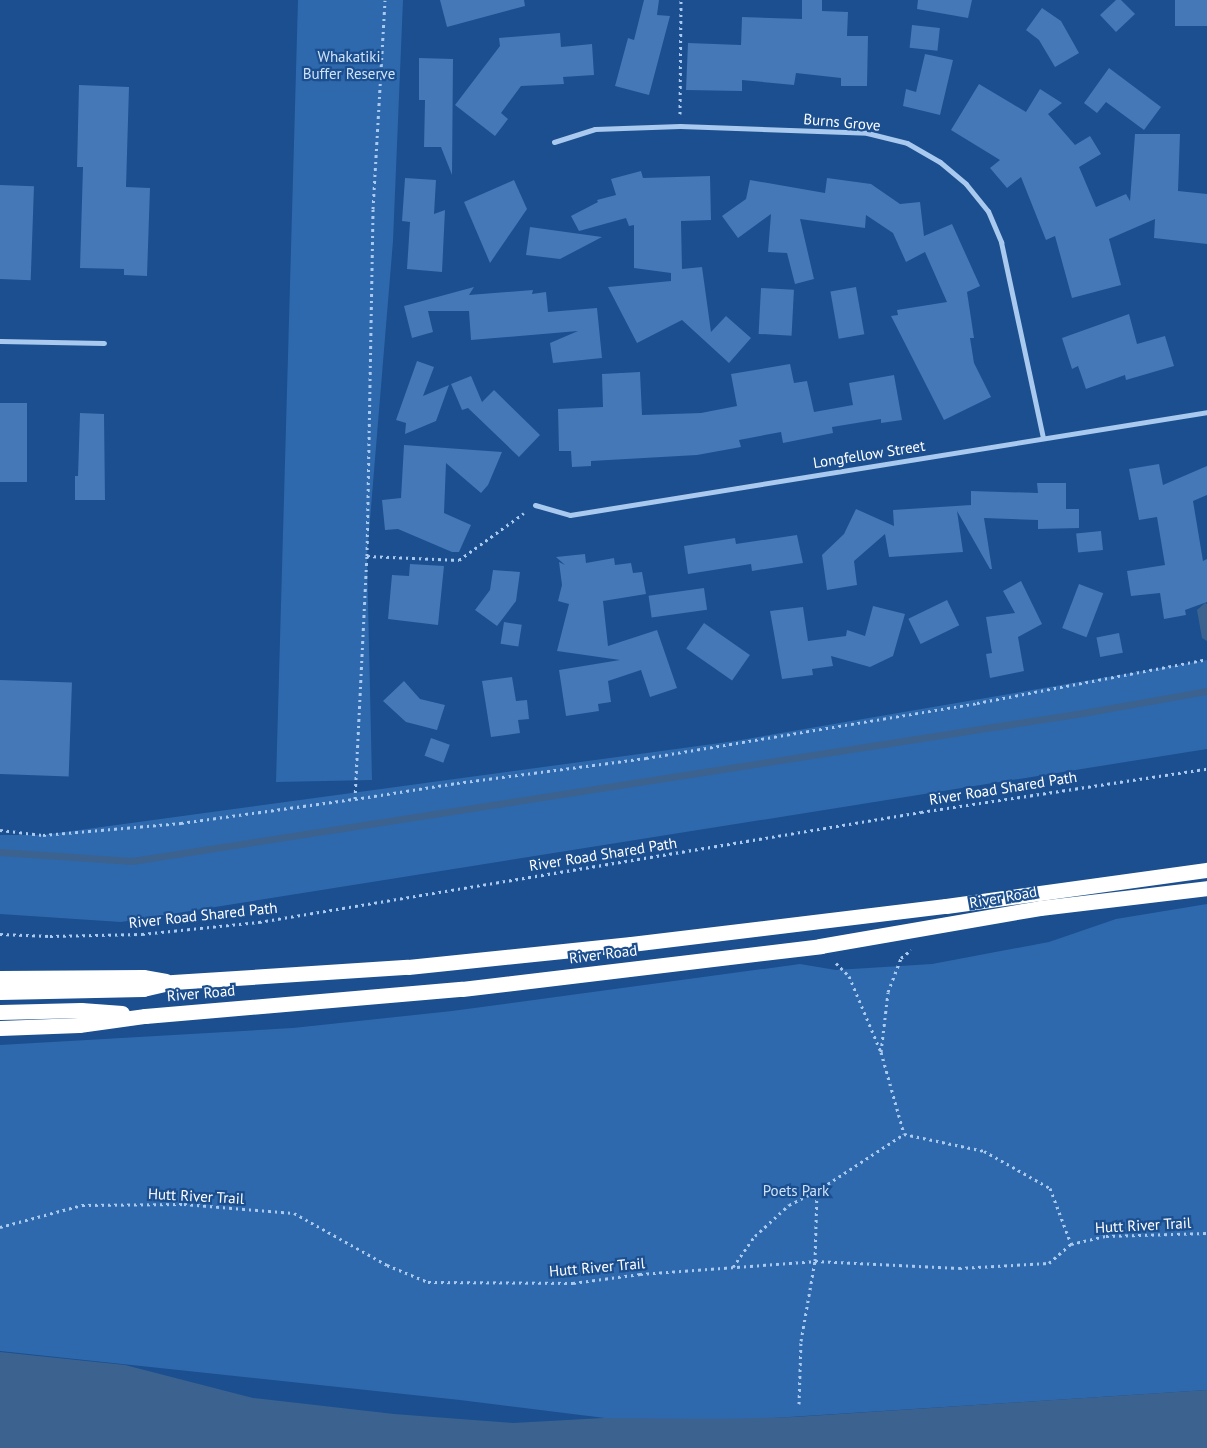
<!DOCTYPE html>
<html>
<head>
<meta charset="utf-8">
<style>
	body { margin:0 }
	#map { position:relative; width:1207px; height:1448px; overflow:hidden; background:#1b4f8f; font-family:"PT Sans",sans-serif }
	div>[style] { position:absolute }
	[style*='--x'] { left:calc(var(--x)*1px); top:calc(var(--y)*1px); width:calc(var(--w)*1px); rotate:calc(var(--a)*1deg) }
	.green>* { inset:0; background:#2e69ad }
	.water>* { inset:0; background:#3c6290 }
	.stream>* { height:7px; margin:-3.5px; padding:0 3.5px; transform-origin:3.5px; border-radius:3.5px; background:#3c6290 }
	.building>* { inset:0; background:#4478b7; transform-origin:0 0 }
	.path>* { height:3px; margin-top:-1.5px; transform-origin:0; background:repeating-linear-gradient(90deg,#a9c9ee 0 2.5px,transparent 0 6.5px) }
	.street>* { height:5px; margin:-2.5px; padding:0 2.5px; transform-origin:2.5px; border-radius:2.5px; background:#a9c9ee }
	.highway>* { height:15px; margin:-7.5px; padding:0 7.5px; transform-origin:7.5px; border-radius:7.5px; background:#fff }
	span { translate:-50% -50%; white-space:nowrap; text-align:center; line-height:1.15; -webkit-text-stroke:4.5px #1b4f8f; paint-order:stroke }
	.park-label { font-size:15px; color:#cfe3fa }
	.street-label { font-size:15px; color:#fff }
</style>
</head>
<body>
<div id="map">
	<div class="green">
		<i style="clip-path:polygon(298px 0,403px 0,393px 241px,367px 556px,372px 780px,276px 782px)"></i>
		<i style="clip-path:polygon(1207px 660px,1207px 749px,121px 922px,0 914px,0 835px,43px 835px,735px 741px)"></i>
		<i style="clip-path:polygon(1207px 904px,1207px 1390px,760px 1419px,621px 1420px,460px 1400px,0 1351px,0 1045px,293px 1028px,452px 1011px,800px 964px,836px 970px,932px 964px,1049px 942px,1116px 919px)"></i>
	</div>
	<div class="water">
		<i style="clip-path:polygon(1205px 603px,1207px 604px,1207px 641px,1202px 638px,1197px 610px)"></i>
		<i style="clip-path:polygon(0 1352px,125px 1365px,253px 1398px,394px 1414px,513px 1423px,603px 1418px,722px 1419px,794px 1417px,1207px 1390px,1207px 1448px,0 1448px)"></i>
	</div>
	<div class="stream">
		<i style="--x:0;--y:852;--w:132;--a:3.9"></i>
		<i style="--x:132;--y:861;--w:962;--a:-8.85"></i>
		<i style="--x:1083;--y:713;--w:126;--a:-10.1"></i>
	</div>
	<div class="building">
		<i style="clip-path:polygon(440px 0,524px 0,525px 6px,447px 27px)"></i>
		<i style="clip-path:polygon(644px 0,659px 0,657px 15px,670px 16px,649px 95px,615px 86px,628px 38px,634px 40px)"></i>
		<i style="clip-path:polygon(802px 0,822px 0,822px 11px,848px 12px,847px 36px,868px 36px,867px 86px,841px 86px,841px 78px,796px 73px,794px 85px,742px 80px,742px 91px,686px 90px,688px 43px,741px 45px,742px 17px,802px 19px)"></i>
		<i style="clip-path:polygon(918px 0,972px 0,968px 18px,917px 9px)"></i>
		<i style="clip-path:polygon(1116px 0,1121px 0,1135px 14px,1116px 32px,1100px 15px)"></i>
		<i style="left:1175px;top:0;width:32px;height:26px"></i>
		<i style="clip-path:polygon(1042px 8px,1061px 21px,1079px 53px,1055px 67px,1039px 40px,1026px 30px)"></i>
		<i style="left:912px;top:25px;width:28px;height:23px;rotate:6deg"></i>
		<i style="clip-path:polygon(560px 33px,561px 47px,592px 44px,594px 75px,563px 77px,564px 84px,521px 86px,501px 113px,508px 119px,495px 136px,455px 105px,500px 46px,499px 38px)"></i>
		<i style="clip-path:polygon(925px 54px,953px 60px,940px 115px,903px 106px,906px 89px,916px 92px)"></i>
		<i style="clip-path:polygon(419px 58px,453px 59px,452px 175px,441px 147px,424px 147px,425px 100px,419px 100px)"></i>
		<i style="clip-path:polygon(1109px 68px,1161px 107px,1144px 130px,1106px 102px,1097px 113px,1084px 103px)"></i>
		<i style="clip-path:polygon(979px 84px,1026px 112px,1040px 89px,1062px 103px,1048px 114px,1075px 145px,1090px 136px,1101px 154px,1079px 167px,1096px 207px,1126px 194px,1130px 201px,1135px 134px,1180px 134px,1178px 191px,1207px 194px,1207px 244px,1154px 238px,1155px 219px,1109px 239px,1121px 285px,1072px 298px,1055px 236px,1046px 240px,1021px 177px,1007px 188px,990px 168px,1000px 160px,951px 130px)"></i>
		<i style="clip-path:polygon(79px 85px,129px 87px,126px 187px,150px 188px,147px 276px,124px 275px,124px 269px,80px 268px,83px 167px,77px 167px)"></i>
		<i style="clip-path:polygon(641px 171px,643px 178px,710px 176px,711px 220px,681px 221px,682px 269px,702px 267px,711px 332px,726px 316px,751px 338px,729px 363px,682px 320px,637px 343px,608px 287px,671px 281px,671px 273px,634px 268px,634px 225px,629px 226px,626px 218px,579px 231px,571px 216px,598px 202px,597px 200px,616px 195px,611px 179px)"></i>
		<i style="clip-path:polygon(405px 178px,436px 180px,434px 214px,445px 210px,442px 272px,407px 269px,410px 222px,402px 221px)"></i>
		<i style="clip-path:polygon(827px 178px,871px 184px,900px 204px,920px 202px,924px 236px,952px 224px,980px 286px,967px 292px,974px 338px,970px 338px,974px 363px,991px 397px,944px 420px,891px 316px,898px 315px,897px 310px,947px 302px,925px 252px,906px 262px,893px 233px,866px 215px,865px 228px,800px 219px,814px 279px,795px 284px,787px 253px,768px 252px,771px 214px,738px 238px,722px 216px,746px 199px,750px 180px,825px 193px)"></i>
		<i style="clip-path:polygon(514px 180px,527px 209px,490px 263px,464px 202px)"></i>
		<i style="left:0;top:185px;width:34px;height:94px;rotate:2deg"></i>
		<i style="clip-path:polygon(530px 227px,602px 237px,560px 259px,526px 255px)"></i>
		<i style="clip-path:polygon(474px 287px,469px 295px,533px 290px,532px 294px,546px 292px,548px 312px,597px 308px,602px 358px,553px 363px,550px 343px,578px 331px,471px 340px,469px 311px,428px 311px,433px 332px,412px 338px,404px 306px)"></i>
		<i style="left:856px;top:287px;width:48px;height:26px;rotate:80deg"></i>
		<i style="left:761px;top:288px;width:33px;height:46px;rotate:3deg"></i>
		<i style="clip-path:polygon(1129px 314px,1137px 344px,1165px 336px,1174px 366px,1126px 380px,1125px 375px,1086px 389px,1078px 366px,1072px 369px,1062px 338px)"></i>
		<i style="clip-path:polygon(417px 361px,434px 367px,423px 396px,449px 385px,436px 421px,405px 434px,406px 423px,396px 420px)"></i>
		<i style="clip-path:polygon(790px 364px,794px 383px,807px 381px,814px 412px,853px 405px,849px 383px,894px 375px,902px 420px,881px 423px,881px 419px,832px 427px,833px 433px,783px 443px,781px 432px,739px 440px,741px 447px,697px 455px,591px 461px,591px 466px,572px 467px,571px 451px,559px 451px,558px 409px,603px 407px,602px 374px,640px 372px,642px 415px,701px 413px,737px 406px,731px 374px)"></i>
		<i style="clip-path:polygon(471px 376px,482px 402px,494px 390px,540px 435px,519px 457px,468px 408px,462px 410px,451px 384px)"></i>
		<i style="left:0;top:403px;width:27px;height:79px"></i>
		<i style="clip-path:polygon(80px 413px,104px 414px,105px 500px,75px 500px,75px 476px,78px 476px)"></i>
		<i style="clip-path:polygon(404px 445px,502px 452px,488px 485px,481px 493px,446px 463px,444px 513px,471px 525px,459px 552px,452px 552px,398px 529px,385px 530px,382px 500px,401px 498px)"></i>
		<i style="clip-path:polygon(1159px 464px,1163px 485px,1207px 466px,1207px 495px,1193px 501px,1203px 561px,1207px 559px,1207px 602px,1185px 610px,1186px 615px,1164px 619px,1160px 593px,1131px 596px,1127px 571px,1165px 565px,1157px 517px,1139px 520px,1129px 469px)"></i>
		<i style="clip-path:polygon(1037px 483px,1066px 483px,1066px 509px,1079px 509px,1079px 528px,1038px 529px,1038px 520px,984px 518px,992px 569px,990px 569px,957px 511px,963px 552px,889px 557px,885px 534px,854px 561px,857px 585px,827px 590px,822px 555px,844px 534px,856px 509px,894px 526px,893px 510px,971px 505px,971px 491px,1038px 493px)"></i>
		<i style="left:1101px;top:531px;width:19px;height:25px;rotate:84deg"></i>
		<i style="clip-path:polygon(797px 535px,803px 563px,752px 571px,751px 564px,688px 574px,684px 546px,735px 538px,736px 544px)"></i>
		<i style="clip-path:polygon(585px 554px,586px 563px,614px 558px,615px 565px,631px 563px,633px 573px,642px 572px,646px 594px,603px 601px,608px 646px,657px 630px,677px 688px,650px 697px,641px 670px,608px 681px,611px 702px,598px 704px,599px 711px,566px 716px,559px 670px,620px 660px,557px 651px,569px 604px,558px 601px,562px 585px,559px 562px,565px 565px,556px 557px)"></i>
		<i style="clip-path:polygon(410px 564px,444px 566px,438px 625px,388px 619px,392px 575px,409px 576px)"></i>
		<i style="clip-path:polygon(493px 570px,520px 572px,516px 601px,497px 626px,475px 610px,490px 590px)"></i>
		<i style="clip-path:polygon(1021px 581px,1042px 624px,1018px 637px,1024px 671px,990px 678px,986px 654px,992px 653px,986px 617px,1015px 613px,1003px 591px)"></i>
		<i style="left:1079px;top:584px;width:26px;height:47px;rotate:21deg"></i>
		<i style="left:704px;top:588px;width:22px;height:56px;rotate:82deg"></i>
		<i style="left:947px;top:600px;width:28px;height:43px;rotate:64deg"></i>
		<i style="clip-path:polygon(873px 606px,905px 614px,893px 656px,870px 667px,831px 656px,833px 666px,812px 669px,813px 675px,782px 679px,770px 611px,803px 607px,808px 641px,846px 636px,847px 630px,865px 636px)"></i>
		<i style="left:504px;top:622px;width:18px;height:22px;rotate:9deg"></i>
		<i style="left:704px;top:623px;width:56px;height:31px;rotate:35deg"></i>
		<i style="left:1119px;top:633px;width:20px;height:23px;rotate:79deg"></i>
		<i style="clip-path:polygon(512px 677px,516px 701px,527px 700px,529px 719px,518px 720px,520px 733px,491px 737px,482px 681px)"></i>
		<i style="left:0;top:680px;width:72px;height:94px;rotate:2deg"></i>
		<i style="clip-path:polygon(404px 681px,420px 699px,445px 705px,437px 730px,406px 722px,383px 701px)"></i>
		<i style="left:431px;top:738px;width:20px;height:19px;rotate:20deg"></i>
	</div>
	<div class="path">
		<i style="--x:680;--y:114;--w:114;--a:-89.5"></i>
		<i style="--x:367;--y:556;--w:92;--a:2.5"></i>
		<i style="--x:459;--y:560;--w:80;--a:-35.9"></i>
		<i style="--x:355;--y:799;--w:243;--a:-87.2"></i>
		<i style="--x:367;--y:556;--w:347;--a:-89"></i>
		<i style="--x:373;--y:209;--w:209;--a:-86.7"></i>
		<i style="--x:0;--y:830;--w:43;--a:6.6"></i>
		<i style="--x:43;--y:835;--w:139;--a:-5"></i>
		<i style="--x:181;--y:823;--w:176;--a:-7.9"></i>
		<i style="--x:355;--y:799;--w:103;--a:-8.9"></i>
		<i style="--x:457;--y:783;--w:191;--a:-7.5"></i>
		<i style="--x:646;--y:758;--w:336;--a:-9.4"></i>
		<i style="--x:977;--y:703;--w:234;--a:-10.8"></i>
		<i style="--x:0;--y:934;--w:50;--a:2.3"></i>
		<i style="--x:50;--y:936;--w:92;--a:-1.2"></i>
		<i style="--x:142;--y:934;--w:118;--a:-5.9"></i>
		<i style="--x:259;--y:922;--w:671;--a:-9.43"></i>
		<i style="--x:921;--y:812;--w:289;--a:-8.6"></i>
		<i style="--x:836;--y:963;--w:18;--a:45"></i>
		<i style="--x:849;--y:976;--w:82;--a:67.2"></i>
		<i style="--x:881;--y:1052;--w:85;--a:74.3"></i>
		<i style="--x:881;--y:1052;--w:60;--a:-83.3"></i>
		<i style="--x:888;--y:992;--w:36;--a:-69"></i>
		<i style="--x:901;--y:958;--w:13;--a:-39"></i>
		<i style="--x:0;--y:1227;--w:85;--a:-15"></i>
		<i style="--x:82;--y:1205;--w:102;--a:-0.6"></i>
		<i style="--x:184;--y:1204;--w:110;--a:4.7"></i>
		<i style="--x:294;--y:1213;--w:107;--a:29.2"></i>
		<i style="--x:387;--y:1265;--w:44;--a:22.5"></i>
		<i style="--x:428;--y:1282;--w:145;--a:0.4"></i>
		<i style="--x:573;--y:1283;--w:68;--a:-7.7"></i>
		<i style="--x:640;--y:1274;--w:175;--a:-4.2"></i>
		<i style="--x:815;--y:1261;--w:144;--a:2.8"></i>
		<i style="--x:959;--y:1268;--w:90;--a:-3.2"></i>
		<i style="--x:1049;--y:1263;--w:29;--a:-41"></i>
		<i style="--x:1071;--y:1244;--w:36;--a:-13"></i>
		<i style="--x:1106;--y:1236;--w:101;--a:-1.7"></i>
		<i style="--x:733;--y:1267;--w:38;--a:-55"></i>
		<i style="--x:755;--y:1236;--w:46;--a:-42.4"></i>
		<i style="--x:789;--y:1205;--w:31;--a:-27"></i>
		<i style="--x:799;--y:1404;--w:63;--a:-88.2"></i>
		<i style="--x:801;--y:1341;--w:81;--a:-80.1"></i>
		<i style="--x:815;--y:1261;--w:70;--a:-88.4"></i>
		<i style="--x:817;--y:1191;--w:104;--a:-33.2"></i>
		<i style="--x:904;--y:1134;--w:82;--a:12"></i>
		<i style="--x:984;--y:1151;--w:76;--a:29.3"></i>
		<i style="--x:1050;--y:1188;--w:60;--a:69.4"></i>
	</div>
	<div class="street">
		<i style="--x:554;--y:142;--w:43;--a:-17.6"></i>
		<i style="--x:595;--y:129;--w:85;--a:-2"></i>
		<i style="--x:680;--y:126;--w:187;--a:2.1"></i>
		<i style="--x:867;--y:133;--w:41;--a:14"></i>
		<i style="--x:907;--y:143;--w:38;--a:30"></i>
		<i style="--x:940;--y:162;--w:34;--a:40"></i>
		<i style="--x:966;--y:184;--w:35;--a:51"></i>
		<i style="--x:988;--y:211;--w:34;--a:67"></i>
		<i style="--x:1001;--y:242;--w:200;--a:77.9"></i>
		<i style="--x:0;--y:341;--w:104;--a:1.1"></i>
		<i style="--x:535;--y:505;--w:36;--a:16"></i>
		<i style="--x:570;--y:515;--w:645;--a:-9.18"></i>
	</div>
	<div class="highway">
		<i style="--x:0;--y:978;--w:143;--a:-0.4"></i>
		<i style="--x:143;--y:977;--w:23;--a:10"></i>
		<i style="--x:0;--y:992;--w:143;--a:-1.2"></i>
		<i style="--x:143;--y:989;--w:31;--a:-13"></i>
		<i style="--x:173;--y:982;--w:235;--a:-3.7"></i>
		<i style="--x:408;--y:967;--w:224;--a:-5.9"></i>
		<i style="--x:631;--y:944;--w:317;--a:-6.9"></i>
		<i style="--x:946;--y:906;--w:263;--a:-7.9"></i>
		<i style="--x:0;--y:1012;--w:81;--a:-1.4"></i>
		<i style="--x:81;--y:1010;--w:41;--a:4.2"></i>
		<i style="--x:0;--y:1028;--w:79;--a:-2.2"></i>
		<i style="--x:79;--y:1025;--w:67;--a:-7.8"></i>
		<i style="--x:145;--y:1016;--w:318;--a:-4.9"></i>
		<i style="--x:462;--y:989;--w:361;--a:-6.8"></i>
		<i style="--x:820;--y:946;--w:223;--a:-9.8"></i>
		<i style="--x:1040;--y:908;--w:168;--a:-6.8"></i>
	</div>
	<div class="park-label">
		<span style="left:349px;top:65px">Whakatiki<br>Buffer Reserve</span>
		<span style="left:796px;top:1191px">Poets Park</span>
	</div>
	<div class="street-label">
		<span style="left:842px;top:122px;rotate:5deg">Burns Grove</span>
		<span style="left:869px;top:454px;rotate:-9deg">Longfellow Street</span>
		<span style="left:1003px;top:788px;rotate:-9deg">River Road Shared Path</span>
		<span style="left:603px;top:854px;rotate:-9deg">River Road Shared Path</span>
		<span style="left:1003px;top:897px;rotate:-10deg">River Road</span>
		<span style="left:203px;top:915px;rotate:-6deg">River Road Shared Path</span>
		<span style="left:603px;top:954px;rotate:-7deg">River Road</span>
		<span style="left:201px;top:993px;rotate:-5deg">River Road</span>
		<span style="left:196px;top:1196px;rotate:3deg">Hutt River Trail</span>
		<span style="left:1143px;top:1225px;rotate:-3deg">Hutt River Trail</span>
		<span style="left:597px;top:1267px;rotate:-5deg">Hutt River Trail</span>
	</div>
</div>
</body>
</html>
